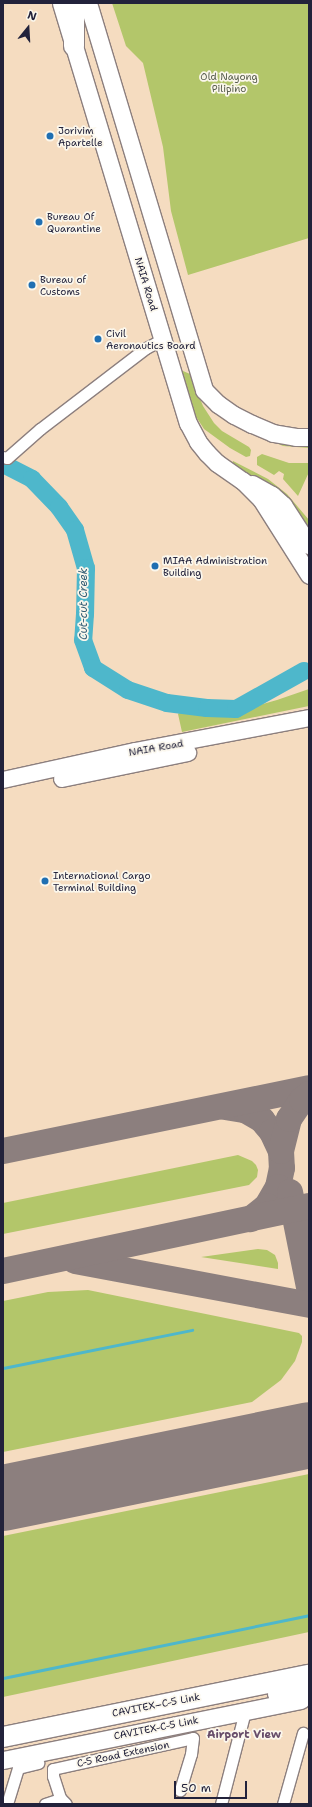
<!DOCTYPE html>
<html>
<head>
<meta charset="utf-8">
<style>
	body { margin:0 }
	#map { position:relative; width:312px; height:1807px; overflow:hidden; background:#f5dcc0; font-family:"Shantell Sans",sans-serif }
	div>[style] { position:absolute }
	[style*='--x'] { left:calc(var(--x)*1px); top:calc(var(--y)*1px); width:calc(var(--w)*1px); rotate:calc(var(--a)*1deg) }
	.green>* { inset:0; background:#b3c66a }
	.stream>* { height:3px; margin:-1.5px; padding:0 1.5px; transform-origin:1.5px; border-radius:1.5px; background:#4eb7cb }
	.river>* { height:18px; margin:-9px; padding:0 9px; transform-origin:9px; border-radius:9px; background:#4eb7cb }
	.taxiway>* { height:26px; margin:-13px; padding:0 13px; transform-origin:13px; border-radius:13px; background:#8c7f7e }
	.runway>* { height:66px; margin:-33px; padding:0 33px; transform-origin:33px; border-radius:33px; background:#8c7f7e }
	.roads { filter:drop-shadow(1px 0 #8c7f7e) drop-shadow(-1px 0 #8c7f7e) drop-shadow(0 1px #8c7f7e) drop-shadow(0 -1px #8c7f7e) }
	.street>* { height:11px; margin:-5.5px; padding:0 5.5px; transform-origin:5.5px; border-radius:5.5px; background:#fff }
	.secondary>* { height:16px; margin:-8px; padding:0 8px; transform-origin:8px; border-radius:8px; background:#fff }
	.primary>* { height:17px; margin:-8.5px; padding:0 8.5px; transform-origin:8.5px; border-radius:8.5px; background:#fff }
	.highway>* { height:20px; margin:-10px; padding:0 10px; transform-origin:10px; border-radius:10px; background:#fff }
	.dots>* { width:11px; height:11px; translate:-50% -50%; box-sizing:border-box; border:2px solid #fbf7ec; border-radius:50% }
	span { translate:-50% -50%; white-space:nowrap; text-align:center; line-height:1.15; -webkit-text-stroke:3.5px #fbf7ec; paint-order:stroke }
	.park-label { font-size:10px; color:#555b4b }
	.poi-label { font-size:10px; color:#22223b }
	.left { translate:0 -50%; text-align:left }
	.street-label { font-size:10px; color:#22223b }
	.water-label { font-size:11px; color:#345e75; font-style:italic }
	.neighbourhood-label { font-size:11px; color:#674c69; font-weight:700 }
	.frame { position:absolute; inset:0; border:4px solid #22223b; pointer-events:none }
	.north { position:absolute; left:8px; top:8px; width:40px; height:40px; -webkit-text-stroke:3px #fbf7ec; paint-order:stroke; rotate:18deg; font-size:11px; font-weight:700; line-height:16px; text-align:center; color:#22223b }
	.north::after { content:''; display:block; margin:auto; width:14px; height:18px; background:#22223b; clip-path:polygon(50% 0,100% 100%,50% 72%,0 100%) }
	.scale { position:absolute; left:174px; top:1781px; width:73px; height:18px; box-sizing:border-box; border:2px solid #22223b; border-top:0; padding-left:5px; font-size:12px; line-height:14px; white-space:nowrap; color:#22223b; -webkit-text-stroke:3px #fbf7ec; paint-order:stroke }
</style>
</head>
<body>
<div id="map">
	<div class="green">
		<i style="clip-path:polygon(112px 3px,309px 3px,309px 238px,188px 275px,171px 211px,163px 147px,143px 63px,126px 46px)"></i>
		<i style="clip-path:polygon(183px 371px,190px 374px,203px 406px,214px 423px,222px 431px,249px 447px,251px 450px,250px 456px,246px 457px,230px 448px,204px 429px,193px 412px,181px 372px)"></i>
		<i style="clip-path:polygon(250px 431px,309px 441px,309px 448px,283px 446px)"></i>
		<i style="clip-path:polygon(262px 454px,289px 463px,309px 463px,309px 472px,298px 496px,283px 479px,284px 474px,279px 471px,274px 475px,257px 465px,257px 457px)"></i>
		<i style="clip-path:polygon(233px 461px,268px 479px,287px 494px,309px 520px,309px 533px,265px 483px,231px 466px)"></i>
		<i style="clip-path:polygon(309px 689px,309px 706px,182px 732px,178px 714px,181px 710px,235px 712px,277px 700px)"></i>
		<i style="clip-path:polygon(238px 1155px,252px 1161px,256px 1165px,258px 1170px,257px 1177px,249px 1185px,3px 1234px,3px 1203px)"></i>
		<i style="clip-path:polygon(258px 1249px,267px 1250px,275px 1255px,278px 1263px,278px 1269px,201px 1257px)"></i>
		<i style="clip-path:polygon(88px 1290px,299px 1333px,302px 1336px,302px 1342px,295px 1361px,281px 1380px,252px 1402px,3px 1452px,3px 1301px,48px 1292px)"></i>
		<i style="clip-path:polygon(309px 1474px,309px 1632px,3px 1697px,3px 1536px)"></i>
	</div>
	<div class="stream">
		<i style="--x:3;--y:1368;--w:193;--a:-11.4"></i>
		<i style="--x:3;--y:1678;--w:312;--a:-11.6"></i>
	</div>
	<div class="river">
		<i style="--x:3;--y:464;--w:33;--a:27"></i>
		<i style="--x:32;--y:479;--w:39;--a:46"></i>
		<i style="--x:59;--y:507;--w:28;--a:55"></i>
		<i style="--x:75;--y:530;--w:40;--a:74"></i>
		<i style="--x:86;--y:568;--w:46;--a:91.2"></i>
		<i style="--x:85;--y:614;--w:26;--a:94"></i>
		<i style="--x:83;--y:640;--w:30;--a:70"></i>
		<i style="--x:93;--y:668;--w:41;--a:32.2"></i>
		<i style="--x:128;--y:690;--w:41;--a:18.4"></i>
		<i style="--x:167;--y:703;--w:40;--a:7.1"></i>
		<i style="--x:207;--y:708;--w:29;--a:2"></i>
		<i style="--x:236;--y:709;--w:78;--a:-29.2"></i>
	</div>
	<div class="taxiway">
		<i style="--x:225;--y:1107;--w:20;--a:9"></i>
		<i style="--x:245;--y:1110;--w:20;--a:30"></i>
		<i style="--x:262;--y:1120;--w:16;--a:50"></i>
		<i style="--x:272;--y:1132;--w:21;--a:65"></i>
		<i style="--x:281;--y:1151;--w:17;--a:87"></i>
		<i style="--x:282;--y:1168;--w:19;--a:102"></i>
		<i style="--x:278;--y:1187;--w:22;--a:120"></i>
		<i style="--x:267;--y:1206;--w:21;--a:141"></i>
		<i style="--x:3;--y:1151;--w:312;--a:-11.6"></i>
		<i style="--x:281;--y:1151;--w:33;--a:-76"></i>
		<i style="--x:289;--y:1119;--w:23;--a:-56"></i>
		<i style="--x:302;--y:1100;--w:9;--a:-41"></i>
		<i style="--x:290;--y:1192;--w:97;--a:78.7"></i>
		<i style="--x:75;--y:1261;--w:238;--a:10.6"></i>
		<i style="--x:3;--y:1271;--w:313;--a:-12"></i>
		<i style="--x:270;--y:1443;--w:30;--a:-23"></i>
		<i style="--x:298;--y:1431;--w:15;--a:-42"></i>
	</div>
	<div class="runway">
		<i style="--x:3;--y:1498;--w:312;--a:-11.6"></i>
	</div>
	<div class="roads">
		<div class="street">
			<i style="--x:3;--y:457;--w:4;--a:14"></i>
			<i style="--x:7;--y:458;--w:44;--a:-41.3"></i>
			<i style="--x:40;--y:429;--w:133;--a:-37.4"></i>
			<i style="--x:146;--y:348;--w:19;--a:-28"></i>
			<i style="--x:53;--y:1769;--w:143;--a:-12.5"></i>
			<i style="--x:193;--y:1738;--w:16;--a:97"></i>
			<i style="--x:191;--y:1754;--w:38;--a:107"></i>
			<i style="--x:53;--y:1769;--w:7;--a:90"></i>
			<i style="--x:53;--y:1776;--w:23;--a:72"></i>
			<i style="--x:60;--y:1798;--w:8;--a:45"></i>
			<i style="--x:7;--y:1804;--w:38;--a:-73"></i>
			<i style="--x:18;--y:1768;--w:21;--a:-14"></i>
			<i style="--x:45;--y:1804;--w:16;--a:-18"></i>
			<i style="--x:221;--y:1804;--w:96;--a:-75.5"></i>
			<i style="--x:283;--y:1804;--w:74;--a:-74.3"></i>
		</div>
		<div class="secondary">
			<i style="--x:62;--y:779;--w:129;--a:-11.7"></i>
			<i style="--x:3;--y:780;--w:135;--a:-12.4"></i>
			<i style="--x:135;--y:751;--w:177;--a:-10.7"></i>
		</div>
		<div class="primary">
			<i style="--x:61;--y:3;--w:439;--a:73.2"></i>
			<i style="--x:188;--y:423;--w:21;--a:62"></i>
			<i style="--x:198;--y:442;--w:14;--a:51"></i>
			<i style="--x:207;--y:453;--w:14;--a:45"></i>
			<i style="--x:217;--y:463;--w:32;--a:35"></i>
			<i style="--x:243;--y:481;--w:25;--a:45"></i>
			<i style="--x:261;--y:499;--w:90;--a:57.7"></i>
			<i style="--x:88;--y:3;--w:404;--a:73.3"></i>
			<i style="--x:204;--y:390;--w:20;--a:45"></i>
			<i style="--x:218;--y:404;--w:19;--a:35"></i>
			<i style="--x:234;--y:415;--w:20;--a:27"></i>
			<i style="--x:252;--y:424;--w:23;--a:23"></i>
			<i style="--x:273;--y:433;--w:23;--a:10"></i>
			<i style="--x:296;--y:437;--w:13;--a:0"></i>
			<i style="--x:252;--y:484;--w:23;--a:29"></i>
			<i style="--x:272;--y:495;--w:15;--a:42"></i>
			<i style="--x:283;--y:505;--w:48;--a:57"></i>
			<i style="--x:3;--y:1760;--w:304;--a:-11.4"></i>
		</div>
		<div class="highway">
			<i style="--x:74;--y:46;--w:43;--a:-90"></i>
			<i style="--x:278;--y:1694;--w:31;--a:-9"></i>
			<i style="--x:3;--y:1737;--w:312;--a:-11.5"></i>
		</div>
	</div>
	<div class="dots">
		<i style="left:50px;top:136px;background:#1f6fb2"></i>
		<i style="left:39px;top:222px;background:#1f6fb2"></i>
		<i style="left:32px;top:285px;background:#1f6fb2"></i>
		<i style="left:98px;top:339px;background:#1f6fb2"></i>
		<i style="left:155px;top:566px;background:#1f6fb2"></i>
		<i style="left:45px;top:881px;background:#1f6fb2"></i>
	</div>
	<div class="park-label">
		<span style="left:229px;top:82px">Old Nayong<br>Pilipino</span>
	</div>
	<div class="poi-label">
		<span class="left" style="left:58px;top:136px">Jorivim<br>Apartelle</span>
		<span class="left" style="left:47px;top:222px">Bureau Of<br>Quarantine</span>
		<span class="left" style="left:40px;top:285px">Bureau of<br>Customs</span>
		<span class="left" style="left:106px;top:339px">Civil<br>Aeronautics Board</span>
		<span class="left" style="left:163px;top:566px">MIAA Administration<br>Building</span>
		<span class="left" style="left:53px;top:881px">International Cargo<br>Terminal Building</span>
	</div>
	<div class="street-label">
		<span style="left:146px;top:284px;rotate:73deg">NAIA Road</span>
		<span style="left:156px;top:748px;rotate:-10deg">NAIA Road</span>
		<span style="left:156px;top:1705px;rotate:-11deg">CAVITEX–C-5 Link</span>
		<span style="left:156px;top:1728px;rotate:-11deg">CAVITEX-C-5 Link</span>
		<span style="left:123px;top:1754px;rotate:-12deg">C-5 Road Extension</span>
	</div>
	<div class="water-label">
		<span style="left:84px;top:604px;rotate:-90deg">Cut-cut Creek</span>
	</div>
	<div class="neighbourhood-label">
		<span style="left:244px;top:1735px">Airport View</span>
	</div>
	<div class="frame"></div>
	<div class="north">N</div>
	<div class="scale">50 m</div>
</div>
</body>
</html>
